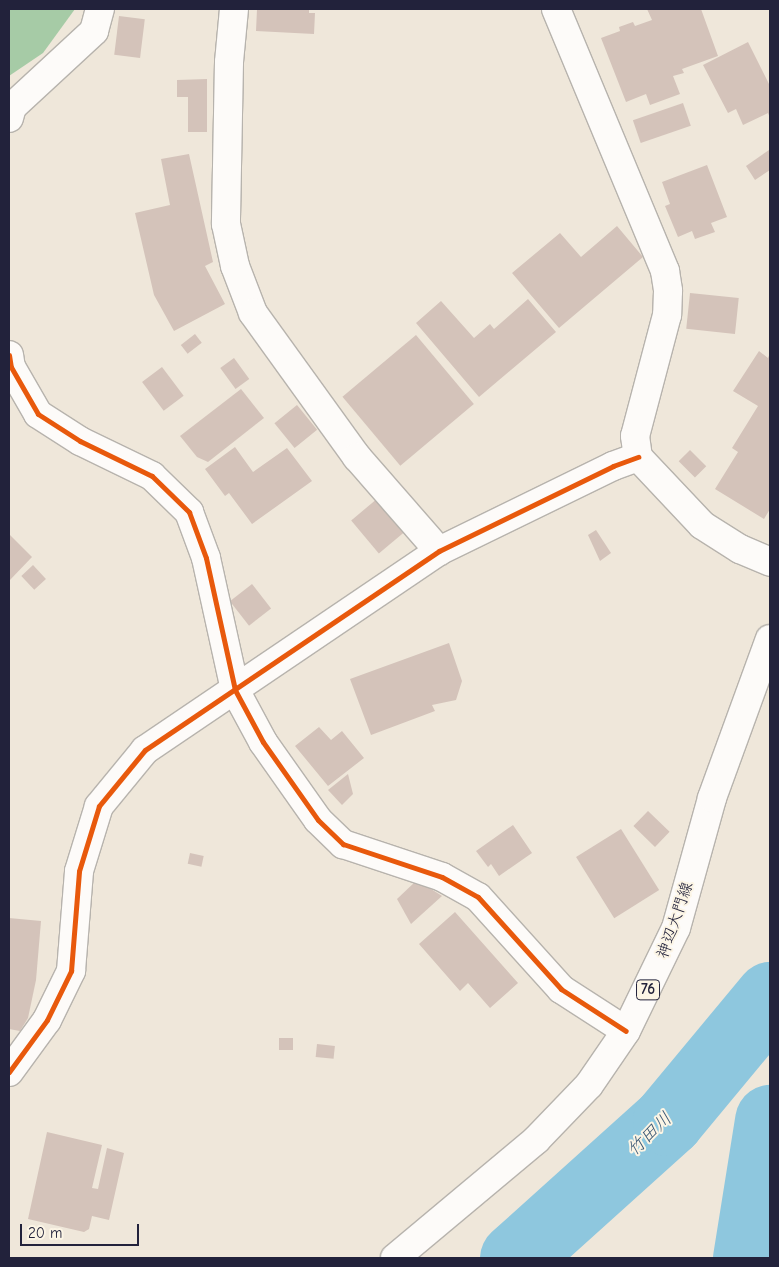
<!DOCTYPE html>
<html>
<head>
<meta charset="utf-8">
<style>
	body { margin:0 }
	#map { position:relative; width:779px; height:1267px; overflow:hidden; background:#efe7da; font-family:"Comic Neue","Klee One",sans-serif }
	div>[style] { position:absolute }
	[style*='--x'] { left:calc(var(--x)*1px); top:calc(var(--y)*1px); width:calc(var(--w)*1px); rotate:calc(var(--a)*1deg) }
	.forest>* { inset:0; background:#a6cba6 }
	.river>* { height:71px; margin:-35.5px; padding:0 35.5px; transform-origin:35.5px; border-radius:35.5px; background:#8ec7de }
	.building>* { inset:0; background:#d4c3ba; transform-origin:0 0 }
	.roads { filter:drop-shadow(1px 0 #b7b3ad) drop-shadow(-1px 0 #b7b3ad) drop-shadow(0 1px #b7b3ad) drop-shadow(0 -1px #b7b3ad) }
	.street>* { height:28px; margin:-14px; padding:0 14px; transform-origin:14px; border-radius:14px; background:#fdfbf9 }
	.primary>* { height:28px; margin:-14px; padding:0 14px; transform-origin:14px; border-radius:14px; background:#fdfbf9 }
	.cycleway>* { height:5px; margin:-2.5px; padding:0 2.5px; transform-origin:2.5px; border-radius:2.5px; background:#e8590c }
	span { translate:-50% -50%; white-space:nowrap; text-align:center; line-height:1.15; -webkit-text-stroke:4px #fcf5e5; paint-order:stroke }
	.shield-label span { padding:1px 4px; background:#fcf5e5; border:1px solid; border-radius:4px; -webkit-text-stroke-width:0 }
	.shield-label { font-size:15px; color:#22223b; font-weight:700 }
	.street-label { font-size:16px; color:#22223b }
	.water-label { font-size:18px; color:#395775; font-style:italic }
	.frame { position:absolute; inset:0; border:10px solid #22223b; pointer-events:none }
	.scale { position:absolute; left:20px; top:1224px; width:119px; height:22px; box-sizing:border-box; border:2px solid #22223b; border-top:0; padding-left:6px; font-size:15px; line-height:18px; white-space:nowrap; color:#22223b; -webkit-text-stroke:4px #fcf5e5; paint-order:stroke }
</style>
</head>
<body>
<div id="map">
	<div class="forest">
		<i style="clip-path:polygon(9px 9px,75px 9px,43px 53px,9px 76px)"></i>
	</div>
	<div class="river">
		<i style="--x:515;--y:1258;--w:206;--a:-42"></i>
		<i style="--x:668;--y:1120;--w:160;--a:-50.3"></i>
		<i style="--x:748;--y:1258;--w:140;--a:-80.9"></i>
	</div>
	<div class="building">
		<i style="clip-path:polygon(257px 9px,309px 9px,309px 13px,315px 13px,314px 34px,256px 31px)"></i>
		<i style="clip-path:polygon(647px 9px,701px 9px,718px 56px,682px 69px,684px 73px,673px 76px,680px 94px,650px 105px,646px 94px,626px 102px,601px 38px,620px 31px,619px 27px,633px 22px,635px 26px,652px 20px)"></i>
		<i style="left:119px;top:16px;width:26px;height:39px;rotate:7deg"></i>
		<i style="clip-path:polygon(748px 42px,770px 86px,770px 118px,768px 113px,743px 125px,736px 109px,728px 113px,703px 65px)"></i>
		<i style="clip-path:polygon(207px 79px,207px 132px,188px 132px,188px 97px,177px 97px,177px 80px)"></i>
		<i style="left:683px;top:103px;width:24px;height:53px;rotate:71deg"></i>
		<i style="clip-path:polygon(769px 150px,770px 170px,755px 180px,746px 166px)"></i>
		<i style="clip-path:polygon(189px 154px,213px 262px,205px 266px,225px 304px,174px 331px,154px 295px,135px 213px,170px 205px,161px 159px)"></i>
		<i style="clip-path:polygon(707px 165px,727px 217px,711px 223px,715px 232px,695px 239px,692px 231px,678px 237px,665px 206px,670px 204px,662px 182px)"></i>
		<i style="clip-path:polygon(617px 226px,643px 257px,559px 328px,512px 273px,560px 233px,581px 257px)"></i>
		<i style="left:690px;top:293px;width:49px;height:36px;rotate:6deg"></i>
		<i style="clip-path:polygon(528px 299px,556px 332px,479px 397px,416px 323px,441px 301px,474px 338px,490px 324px,494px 329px)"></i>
		<i style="left:195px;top:334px;width:11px;height:18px;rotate:52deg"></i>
		<i style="left:416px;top:335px;width:90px;height:96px;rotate:50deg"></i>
		<i style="clip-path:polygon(759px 351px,768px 358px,770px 353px,770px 509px,764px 519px,715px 489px,738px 452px,732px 448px,758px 406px,733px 391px)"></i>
		<i style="left:234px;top:358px;width:26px;height:17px;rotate:54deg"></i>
		<i style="left:162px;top:367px;width:36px;height:25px;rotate:53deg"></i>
		<i style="clip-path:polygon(241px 389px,264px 418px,208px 462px,197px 457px,180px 436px)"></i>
		<i style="left:297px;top:405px;width:32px;height:29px;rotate:51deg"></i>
		<i style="clip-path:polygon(235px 447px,253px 472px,287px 448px,312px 481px,252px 524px,229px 493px,225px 496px,205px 469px)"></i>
		<i style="left:690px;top:450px;width:23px;height:16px;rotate:45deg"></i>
		<i style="left:378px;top:498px;width:43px;height:35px;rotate:50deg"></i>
		<i style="clip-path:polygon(596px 530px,611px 553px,600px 561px,588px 535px)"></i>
		<i style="clip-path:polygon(9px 534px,32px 557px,9px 581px)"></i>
		<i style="left:33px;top:565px;width:19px;height:16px;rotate:47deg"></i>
		<i style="left:252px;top:584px;width:31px;height:28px;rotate:52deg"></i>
		<i style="clip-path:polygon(449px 643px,462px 681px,456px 700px,432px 705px,435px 711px,371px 735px,350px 679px)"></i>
		<i style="clip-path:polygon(319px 727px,331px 740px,342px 731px,364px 758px,328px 786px,295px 746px)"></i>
		<i style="clip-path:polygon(348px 774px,353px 794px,342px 805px,328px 790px)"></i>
		<i style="left:648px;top:811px;width:30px;height:21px;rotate:44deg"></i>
		<i style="clip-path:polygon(513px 825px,532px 853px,499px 876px,491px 864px,488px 867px,476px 851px)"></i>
		<i style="left:621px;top:829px;width:72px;height:53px;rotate:58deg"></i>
		<i style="left:190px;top:853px;width:14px;height:11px;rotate:12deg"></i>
		<i style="clip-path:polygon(417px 880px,442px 896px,411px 924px,397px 899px)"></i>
		<i style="clip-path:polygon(455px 912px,518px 983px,490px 1008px,468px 983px,460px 991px,419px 944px)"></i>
		<i style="clip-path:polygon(9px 918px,41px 921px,36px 980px,28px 1018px,20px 1031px,9px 1029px)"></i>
		<i style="left:293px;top:1038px;width:12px;height:14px;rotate:90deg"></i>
		<i style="left:317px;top:1044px;width:18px;height:13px;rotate:6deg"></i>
		<i style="clip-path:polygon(47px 1132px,102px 1145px,92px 1188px,98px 1189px,107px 1148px,124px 1153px,109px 1220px,92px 1216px,89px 1229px,84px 1232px,28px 1219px)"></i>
	</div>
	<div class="roads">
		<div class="street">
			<i style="--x:234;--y:9;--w:53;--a:95.4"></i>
			<i style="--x:229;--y:62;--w:162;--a:91.1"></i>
			<i style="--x:226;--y:224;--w:43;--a:77.9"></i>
			<i style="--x:235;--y:266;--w:50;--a:69"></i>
			<i style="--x:253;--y:313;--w:178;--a:54.2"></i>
			<i style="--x:357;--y:457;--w:125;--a:48.9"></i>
			<i style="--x:556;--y:9;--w:284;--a:67.4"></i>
			<i style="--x:665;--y:271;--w:20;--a:81"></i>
			<i style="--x:668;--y:291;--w:24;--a:92"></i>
			<i style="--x:667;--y:315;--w:125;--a:104.8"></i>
			<i style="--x:635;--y:436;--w:21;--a:82"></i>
			<i style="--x:638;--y:457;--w:93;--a:46.7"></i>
			<i style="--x:702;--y:525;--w:45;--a:32.3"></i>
			<i style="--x:740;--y:549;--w:33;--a:23"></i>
			<i style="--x:9;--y:118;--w:11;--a:-75"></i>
			<i style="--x:12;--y:107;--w:112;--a:-42.8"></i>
			<i style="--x:94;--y:31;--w:23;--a:-75"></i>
			<i style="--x:9;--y:355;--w:12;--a:81"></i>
			<i style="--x:11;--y:367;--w:54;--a:60.1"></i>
			<i style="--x:38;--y:414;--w:50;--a:32.7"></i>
			<i style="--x:80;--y:441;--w:80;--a:25.9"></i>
			<i style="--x:152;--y:476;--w:52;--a:44.2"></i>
			<i style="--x:189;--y:512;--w:49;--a:69.7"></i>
			<i style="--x:206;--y:558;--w:135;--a:77.6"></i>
			<i style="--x:235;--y:690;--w:59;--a:61.7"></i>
			<i style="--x:263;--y:742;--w:95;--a:54.8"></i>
			<i style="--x:318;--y:820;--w:35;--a:44"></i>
			<i style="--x:343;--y:844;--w:104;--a:18.4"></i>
			<i style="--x:442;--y:877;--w:41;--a:29.1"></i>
			<i style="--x:478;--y:897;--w:124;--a:47.9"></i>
			<i style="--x:561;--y:989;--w:77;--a:32.9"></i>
			<i style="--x:9;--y:1072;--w:64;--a:-53.8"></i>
			<i style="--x:47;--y:1020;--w:55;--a:-63.9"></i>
			<i style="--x:71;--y:971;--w:100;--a:-85.4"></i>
			<i style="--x:79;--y:871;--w:68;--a:-72.9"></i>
			<i style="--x:99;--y:806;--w:72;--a:-50.6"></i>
			<i style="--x:145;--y:750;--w:355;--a:-34.1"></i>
			<i style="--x:439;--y:551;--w:194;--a:-26"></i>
			<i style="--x:613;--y:466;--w:27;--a:-20"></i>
		</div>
		<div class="primary">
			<i style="--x:395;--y:1258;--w:184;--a:-39.9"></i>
			<i style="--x:536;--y:1140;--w:76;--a:-46.1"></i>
			<i style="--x:589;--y:1085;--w:65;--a:-55.6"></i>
			<i style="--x:626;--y:1031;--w:114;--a:-64.1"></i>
			<i style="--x:676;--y:928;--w:135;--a:-74.5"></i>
			<i style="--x:712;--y:798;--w:169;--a:-70"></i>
		</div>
	</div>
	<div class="cycleway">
		<i style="--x:9;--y:355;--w:12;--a:81"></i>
		<i style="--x:11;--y:367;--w:54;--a:60.1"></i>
		<i style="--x:38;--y:414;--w:50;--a:32.7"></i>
		<i style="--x:80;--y:441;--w:80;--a:25.9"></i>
		<i style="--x:152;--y:476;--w:52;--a:44.2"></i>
		<i style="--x:189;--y:512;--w:49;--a:69.7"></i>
		<i style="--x:206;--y:558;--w:135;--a:77.6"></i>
		<i style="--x:235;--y:690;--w:59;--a:61.7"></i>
		<i style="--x:263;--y:742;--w:95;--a:54.8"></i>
		<i style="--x:318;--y:820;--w:35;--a:44"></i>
		<i style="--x:343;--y:844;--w:104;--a:18.4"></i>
		<i style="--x:442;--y:877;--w:41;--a:29.1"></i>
		<i style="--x:478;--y:897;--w:124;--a:47.9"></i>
		<i style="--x:561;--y:989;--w:77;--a:32.9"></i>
		<i style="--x:9;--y:1072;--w:64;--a:-53.8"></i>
		<i style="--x:47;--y:1020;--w:55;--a:-63.9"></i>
		<i style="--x:71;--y:971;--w:100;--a:-85.4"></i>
		<i style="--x:79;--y:871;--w:68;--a:-72.9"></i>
		<i style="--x:99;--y:806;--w:72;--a:-50.6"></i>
		<i style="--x:145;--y:750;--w:355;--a:-34.1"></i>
		<i style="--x:439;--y:551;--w:194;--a:-26"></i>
		<i style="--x:613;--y:466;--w:27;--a:-20"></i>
	</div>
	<div class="shield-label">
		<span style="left:648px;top:990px">76</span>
	</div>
	<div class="street-label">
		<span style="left:675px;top:920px;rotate:-71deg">神辺大門線</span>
	</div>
	<div class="water-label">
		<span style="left:650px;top:1135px;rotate:-44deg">竹田川</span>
	</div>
	<div class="frame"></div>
	<div class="scale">20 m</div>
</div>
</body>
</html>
